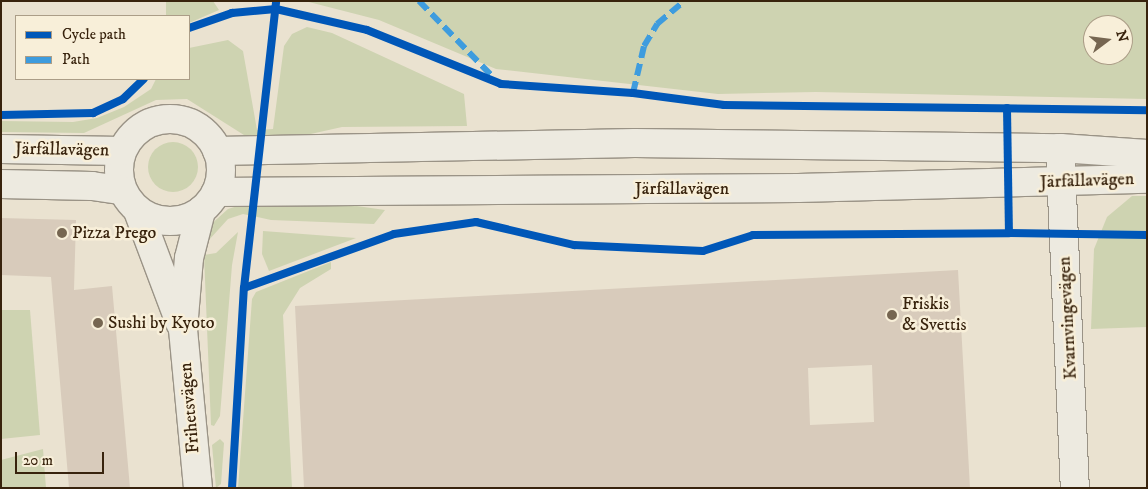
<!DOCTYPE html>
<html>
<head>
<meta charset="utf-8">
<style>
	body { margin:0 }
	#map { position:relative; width:1148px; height:489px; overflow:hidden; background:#eae2d0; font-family:"IM FELL DW Pica",serif }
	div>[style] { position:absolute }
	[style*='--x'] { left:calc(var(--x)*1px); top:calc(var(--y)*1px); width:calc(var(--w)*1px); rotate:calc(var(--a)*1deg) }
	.green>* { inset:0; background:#ced3b1 }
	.round { border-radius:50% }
	.building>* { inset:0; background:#d8cbbb }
	.roads { filter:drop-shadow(1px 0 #9a9386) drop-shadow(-1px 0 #9a9386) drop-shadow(0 1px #9a9386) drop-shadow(0 -1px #9a9386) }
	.street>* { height:28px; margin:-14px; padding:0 14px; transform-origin:14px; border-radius:14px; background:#edeae0 }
	.secondary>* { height:28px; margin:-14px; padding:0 14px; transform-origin:14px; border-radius:14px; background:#edeae0 }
	.secondary>.ring { margin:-14px; padding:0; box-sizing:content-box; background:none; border:28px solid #edeae0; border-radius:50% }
	.quiet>* { height:6px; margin-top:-3px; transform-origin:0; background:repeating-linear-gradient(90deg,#3e9cde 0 12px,transparent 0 18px) }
	.cycleway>* { height:8px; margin:-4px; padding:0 4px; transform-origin:4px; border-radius:4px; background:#0057b8 }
	.dots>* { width:14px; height:14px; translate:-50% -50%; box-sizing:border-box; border:2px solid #f8efd9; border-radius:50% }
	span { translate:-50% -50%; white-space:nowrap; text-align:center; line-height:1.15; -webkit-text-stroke:5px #f8efd9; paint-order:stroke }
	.street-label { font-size:18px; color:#38230d }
	.poi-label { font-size:18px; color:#38230d }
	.left { translate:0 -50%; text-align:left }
	.frame { position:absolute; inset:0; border:2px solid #38230d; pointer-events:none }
	.legend { position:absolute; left:15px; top:15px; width:175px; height:65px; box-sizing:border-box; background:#f8efd9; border:1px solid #ab9d87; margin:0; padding:6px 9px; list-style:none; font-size:15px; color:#38230d }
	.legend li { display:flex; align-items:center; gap:10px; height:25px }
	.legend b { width:25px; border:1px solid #ab9d87 }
	.north { position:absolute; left:1083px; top:15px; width:50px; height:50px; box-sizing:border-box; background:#f8efd9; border:1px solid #ab9d87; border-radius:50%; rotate:75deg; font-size:14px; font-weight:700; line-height:20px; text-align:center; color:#38230d }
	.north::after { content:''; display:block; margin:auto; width:18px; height:22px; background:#766651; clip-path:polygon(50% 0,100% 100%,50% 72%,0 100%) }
	.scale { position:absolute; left:15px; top:452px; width:89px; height:22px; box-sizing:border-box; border:2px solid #38230d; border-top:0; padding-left:6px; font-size:15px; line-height:18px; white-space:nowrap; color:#38230d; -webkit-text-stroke:4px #f8efd9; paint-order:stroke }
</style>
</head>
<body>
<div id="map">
	<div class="green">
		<i style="clip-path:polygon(166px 1px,213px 1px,219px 10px,189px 23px,189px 16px,166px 16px)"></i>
		<i style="clip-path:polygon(evenodd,305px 1px,1147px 1px,1147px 99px,816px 92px,718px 94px,496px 69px,379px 20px,305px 1px,1093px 25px,1123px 25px,1123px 55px,1093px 55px,1093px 25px)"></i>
		<i style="clip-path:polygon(307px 27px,332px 33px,464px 94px,467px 126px,342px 127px,275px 142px,255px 142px,187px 99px,156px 100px,84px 133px,1px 132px,1px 121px,73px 122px,97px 118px,124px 107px,151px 89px,156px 79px,189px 79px,189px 48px,228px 40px,243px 51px,257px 130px,273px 129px,284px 46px,292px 34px)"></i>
		<i class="round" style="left:148px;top:142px;width:50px;height:50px"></i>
		<i style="clip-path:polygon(1132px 196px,1147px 196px,1147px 327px,1091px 329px,1094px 249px,1107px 217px)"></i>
		<i style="clip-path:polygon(293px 197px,385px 210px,374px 224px,271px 220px,243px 214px,228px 219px,208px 241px,203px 241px,208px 227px,228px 209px,260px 199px)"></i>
		<i style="clip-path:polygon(263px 231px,356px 238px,269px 271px,262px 254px)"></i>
		<i style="clip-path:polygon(238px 232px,232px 265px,220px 416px,214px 426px,211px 425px,204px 255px,216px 253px)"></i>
		<i style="clip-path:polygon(331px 262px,331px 269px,300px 288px,283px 315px,292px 488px,238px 488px,252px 299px,256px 292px)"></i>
		<i style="clip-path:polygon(1px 310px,30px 310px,40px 435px,1px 439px)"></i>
		<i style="clip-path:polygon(220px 439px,224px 443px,221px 484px,216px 488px,212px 445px)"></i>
		<i style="clip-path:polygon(43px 449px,46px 488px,1px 488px,1px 460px)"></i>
	</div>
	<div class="building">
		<i style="clip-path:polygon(1px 218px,76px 220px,74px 290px,112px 286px,130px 488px,69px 488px,51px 277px,1px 275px)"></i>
		<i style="clip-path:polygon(evenodd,958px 270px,970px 488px,304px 488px,295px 306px,958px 270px,872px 365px,874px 422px,810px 425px,808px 368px,872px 365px)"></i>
	</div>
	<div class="roads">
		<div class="street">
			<i style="--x:1060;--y:148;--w:340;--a:87.5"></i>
			<i style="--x:138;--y:211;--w:120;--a:69.4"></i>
			<i style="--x:198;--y:488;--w:160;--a:-95.4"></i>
			<i style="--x:183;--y:329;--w:71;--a:-85.2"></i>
			<i style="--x:189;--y:258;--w:49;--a:-75.7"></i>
		</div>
		<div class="secondary">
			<i class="ring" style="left:119px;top:119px;width:74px;height:74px"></i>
			<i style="--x:1;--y:149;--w:121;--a:0.9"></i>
			<i style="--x:217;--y:151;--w:418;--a:-1.1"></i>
			<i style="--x:635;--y:143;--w:425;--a:0.7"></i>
			<i style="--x:1060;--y:148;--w:87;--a:3.9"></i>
			<i style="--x:1;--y:184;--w:91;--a:1.3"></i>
			<i style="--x:92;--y:186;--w:29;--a:8"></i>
			<i style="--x:216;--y:192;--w:582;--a:-0.39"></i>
			<i style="--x:798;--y:188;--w:349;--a:-1.5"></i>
		</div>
	</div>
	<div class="quiet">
		<i style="--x:419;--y:1;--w:107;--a:45.8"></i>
		<i style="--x:633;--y:93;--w:48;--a:-76.8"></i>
		<i style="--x:644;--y:46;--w:26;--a:-59"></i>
		<i style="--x:657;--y:24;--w:35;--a:-40"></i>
	</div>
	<div class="cycleway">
		<i style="--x:189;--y:28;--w:46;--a:-19.2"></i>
		<i style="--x:232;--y:13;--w:44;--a:-5.2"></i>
		<i style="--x:276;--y:9;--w:93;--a:13"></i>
		<i style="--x:367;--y:30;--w:144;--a:21.9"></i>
		<i style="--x:501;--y:84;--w:132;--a:3.9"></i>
		<i style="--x:633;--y:93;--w:92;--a:7.5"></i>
		<i style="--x:724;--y:105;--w:423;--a:0.7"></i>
		<i style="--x:1007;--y:108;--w:125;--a:89.1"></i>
		<i style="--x:1009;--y:233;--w:138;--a:0.8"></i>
		<i style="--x:1;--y:115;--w:92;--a:-1.2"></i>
		<i style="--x:93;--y:113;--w:33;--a:-25"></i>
		<i style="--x:123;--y:99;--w:29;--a:-44"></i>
		<i style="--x:244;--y:288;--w:159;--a:-19.8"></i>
		<i style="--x:394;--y:234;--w:83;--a:-8.3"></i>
		<i style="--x:476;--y:222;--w:101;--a:13.2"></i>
		<i style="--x:574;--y:245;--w:129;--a:2.7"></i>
		<i style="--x:703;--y:251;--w:52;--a:-17.7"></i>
		<i style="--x:753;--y:235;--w:256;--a:-0.4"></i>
		<i style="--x:232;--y:488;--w:200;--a:-86.6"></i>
		<i style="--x:244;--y:288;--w:288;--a:-83.6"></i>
	</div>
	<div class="dots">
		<i style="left:62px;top:233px;background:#766651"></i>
		<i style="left:892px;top:315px;background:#766651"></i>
		<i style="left:98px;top:323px;background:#766651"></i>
	</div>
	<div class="street-label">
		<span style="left:62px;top:150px;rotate:1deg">Järfällavägen</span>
		<span style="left:1087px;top:181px;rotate:-2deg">Järfällavägen</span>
		<span style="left:682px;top:189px">Järfällavägen</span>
		<span style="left:1068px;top:318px;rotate:-93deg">Kvarnvingevägen</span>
		<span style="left:190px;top:408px;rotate:-95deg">Frihetsvägen</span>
	</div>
	<div class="poi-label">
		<span class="left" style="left:72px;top:233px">Pizza Prego</span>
		<span class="left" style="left:902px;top:315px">Friskis<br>&amp; Svettis</span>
		<span class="left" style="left:108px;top:323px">Sushi by Kyoto</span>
	</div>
	<div class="frame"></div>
	<ul class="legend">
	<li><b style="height:6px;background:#0057b8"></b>Cycle path</li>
	<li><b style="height:6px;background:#3e9cde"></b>Path</li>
	</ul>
	<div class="north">N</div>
	<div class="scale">20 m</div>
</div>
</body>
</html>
